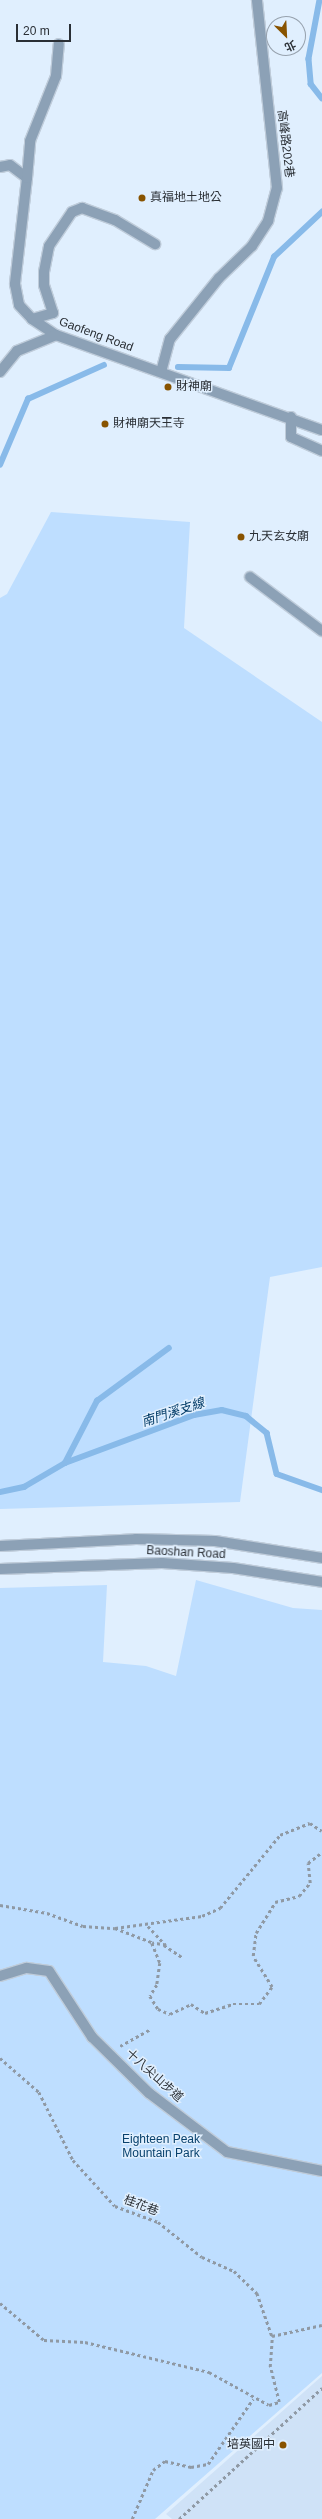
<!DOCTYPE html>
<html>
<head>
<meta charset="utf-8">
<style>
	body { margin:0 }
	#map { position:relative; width:322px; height:2519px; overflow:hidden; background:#e0effe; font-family:Arial,"Noto Sans TC",sans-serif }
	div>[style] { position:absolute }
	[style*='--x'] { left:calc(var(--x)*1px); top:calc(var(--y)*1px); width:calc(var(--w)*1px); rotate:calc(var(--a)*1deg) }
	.built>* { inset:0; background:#cfe2f7 }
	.green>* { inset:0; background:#bedeff }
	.stream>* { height:5.5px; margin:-2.75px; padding:0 2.75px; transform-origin:2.75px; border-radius:2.75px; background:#88bae9 }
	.path>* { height:2.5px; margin-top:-1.25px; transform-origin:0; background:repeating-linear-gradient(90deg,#8f99a4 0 3px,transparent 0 6px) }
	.roads { filter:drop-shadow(1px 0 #bfccda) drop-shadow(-1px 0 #bfccda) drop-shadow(0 1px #bfccda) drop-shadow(0 -1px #bfccda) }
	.minor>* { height:10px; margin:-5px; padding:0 5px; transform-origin:5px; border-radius:5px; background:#8ca1b6 }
	.dots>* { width:11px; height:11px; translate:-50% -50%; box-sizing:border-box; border:2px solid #e0effe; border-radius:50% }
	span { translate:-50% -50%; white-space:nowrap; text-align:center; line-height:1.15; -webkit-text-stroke:3px #e0effe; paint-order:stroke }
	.street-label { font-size:12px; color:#2a2f35 }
	.poi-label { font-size:12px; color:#2a2f35 }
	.left { translate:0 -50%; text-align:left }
	.right { translate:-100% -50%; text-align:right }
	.park-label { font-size:12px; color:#08416d }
	.water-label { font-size:13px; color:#003a66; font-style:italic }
	.north { position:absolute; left:266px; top:16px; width:40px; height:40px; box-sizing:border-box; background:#e0effe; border:1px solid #97a2ae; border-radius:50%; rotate:156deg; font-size:11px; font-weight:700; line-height:16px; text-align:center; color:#2a2f35 }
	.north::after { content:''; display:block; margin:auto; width:14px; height:18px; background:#885300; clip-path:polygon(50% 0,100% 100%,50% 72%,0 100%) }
	.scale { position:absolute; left:16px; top:24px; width:55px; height:18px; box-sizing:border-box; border:2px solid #2a2f35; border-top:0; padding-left:5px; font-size:12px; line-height:14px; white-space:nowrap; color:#2a2f35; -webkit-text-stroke:3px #e0effe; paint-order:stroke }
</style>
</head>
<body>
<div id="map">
	<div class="built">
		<i style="clip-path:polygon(322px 2376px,322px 2519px,172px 2519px,166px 2514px)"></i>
	</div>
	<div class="green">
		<i style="clip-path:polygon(51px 512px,190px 522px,184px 628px,322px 722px,322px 1267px,270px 1277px,240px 1502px,0 1509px,0 598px,7px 594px)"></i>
		<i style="clip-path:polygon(196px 1580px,293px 1608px,322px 1610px,322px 2373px,155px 2519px,0 2519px,0 1588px,107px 1585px,103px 1662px,146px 1666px,176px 1676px)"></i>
	</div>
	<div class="stream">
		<i style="--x:320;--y:0;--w:60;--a:100.6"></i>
		<i style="--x:309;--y:59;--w:25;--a:85"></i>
		<i style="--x:311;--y:84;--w:18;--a:52"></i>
		<i style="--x:178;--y:367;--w:51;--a:1.1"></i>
		<i style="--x:229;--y:368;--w:120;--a:-67.9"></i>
		<i style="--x:274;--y:257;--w:66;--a:-43.2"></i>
		<i style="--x:0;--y:465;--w:72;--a:-67"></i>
		<i style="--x:28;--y:399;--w:83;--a:-24.1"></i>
		<i style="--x:65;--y:1463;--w:70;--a:-62.7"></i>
		<i style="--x:97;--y:1401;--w:89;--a:-36.4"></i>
		<i style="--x:0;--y:1492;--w:25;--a:-12"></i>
		<i style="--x:24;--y:1487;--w:48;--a:-30.3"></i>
		<i style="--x:65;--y:1463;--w:138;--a:-20.4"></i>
		<i style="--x:194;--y:1415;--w:28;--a:-10"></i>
		<i style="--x:222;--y:1410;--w:25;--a:14"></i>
		<i style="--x:246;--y:1416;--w:27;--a:39"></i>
		<i style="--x:267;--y:1433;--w:42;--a:76.3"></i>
		<i style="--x:277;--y:1474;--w:48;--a:19.6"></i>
	</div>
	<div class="path">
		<i style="--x:0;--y:1905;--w:48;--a:9.7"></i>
		<i style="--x:47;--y:1913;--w:38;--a:20"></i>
		<i style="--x:83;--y:1926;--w:32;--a:4"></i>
		<i style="--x:115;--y:1928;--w:88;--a:-7.9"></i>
		<i style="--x:202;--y:1916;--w:20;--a:-24"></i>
		<i style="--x:220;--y:1908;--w:94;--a:-50.6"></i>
		<i style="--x:280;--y:1835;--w:32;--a:-22"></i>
		<i style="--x:310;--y:1823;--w:14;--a:34"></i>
		<i style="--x:148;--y:1926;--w:26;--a:47"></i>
		<i style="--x:166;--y:1945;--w:14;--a:-172"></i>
		<i style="--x:152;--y:1943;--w:22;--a:68"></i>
		<i style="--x:160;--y:1963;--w:22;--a:98"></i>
		<i style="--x:157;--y:1985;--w:13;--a:122"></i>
		<i style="--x:150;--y:1996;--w:15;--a:58"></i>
		<i style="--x:158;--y:2009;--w:13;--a:23"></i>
		<i style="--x:170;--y:2014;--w:23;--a:-25"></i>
		<i style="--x:191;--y:2004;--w:17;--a:33"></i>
		<i style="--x:205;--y:2013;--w:29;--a:-18"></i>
		<i style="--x:233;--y:2004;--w:26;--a:0"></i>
		<i style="--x:259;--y:2004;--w:21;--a:-53"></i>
		<i style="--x:272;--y:1987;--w:36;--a:-122"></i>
		<i style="--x:253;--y:1956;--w:23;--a:-83"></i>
		<i style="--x:256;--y:1933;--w:36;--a:-58"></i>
		<i style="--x:275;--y:1902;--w:25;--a:-14"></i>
		<i style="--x:299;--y:1896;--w:17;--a:-50"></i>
		<i style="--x:310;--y:1883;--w:20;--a:-96"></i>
		<i style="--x:308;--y:1863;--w:18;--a:-38"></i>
		<i style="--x:115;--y:1928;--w:42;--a:21"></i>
		<i style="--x:164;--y:1945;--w:23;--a:34"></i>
		<i style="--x:120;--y:2046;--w:35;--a:-29"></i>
		<i style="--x:0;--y:2058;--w:52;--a:41.1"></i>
		<i style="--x:39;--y:2092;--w:76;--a:63.4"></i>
		<i style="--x:73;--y:2160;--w:62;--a:47.6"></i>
		<i style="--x:115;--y:2206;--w:46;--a:20.4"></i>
		<i style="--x:158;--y:2222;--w:56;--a:38.5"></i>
		<i style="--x:202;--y:2257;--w:35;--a:24"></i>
		<i style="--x:234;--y:2271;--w:32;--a:44"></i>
		<i style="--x:257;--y:2293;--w:46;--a:70.8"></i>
		<i style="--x:0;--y:2303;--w:57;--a:40.1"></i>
		<i style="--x:44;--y:2340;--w:41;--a:2.8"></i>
		<i style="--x:85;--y:2342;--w:128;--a:13.6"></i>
		<i style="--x:209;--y:2372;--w:68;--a:28.8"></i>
		<i style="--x:269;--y:2405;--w:10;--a:-17"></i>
		<i style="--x:279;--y:2402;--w:36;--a:-104"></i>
		<i style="--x:270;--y:2367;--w:31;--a:-86"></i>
		<i style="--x:272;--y:2336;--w:51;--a:-12.4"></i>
		<i style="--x:132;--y:2519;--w:53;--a:-66.8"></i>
		<i style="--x:153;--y:2470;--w:15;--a:-37"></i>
		<i style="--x:165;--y:2461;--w:27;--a:13"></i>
		<i style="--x:191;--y:2467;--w:17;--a:-10"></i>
		<i style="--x:208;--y:2464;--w:79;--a:-55.3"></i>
		<i style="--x:179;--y:2519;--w:194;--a:-42.5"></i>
	</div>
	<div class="roads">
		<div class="minor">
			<i style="--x:0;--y:167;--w:10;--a:-11"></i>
			<i style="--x:10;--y:165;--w:21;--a:37"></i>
			<i style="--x:27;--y:178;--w:107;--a:96.5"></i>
			<i style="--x:15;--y:284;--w:21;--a:79"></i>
			<i style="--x:19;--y:305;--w:19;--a:47"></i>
			<i style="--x:32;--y:319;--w:29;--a:34"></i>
			<i style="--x:56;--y:335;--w:282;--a:19.7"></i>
			<i style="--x:27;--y:178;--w:37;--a:-85"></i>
			<i style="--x:30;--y:141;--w:70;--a:-68.2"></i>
			<i style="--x:56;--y:76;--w:32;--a:-85"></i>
			<i style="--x:32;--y:319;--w:22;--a:-16"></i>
			<i style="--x:53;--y:313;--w:29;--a:-108"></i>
			<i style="--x:44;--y:285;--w:13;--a:-90"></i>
			<i style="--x:44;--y:272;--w:26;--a:-79"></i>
			<i style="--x:49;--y:246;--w:41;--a:-55.9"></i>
			<i style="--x:72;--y:212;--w:11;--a:-22"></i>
			<i style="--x:82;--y:208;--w:35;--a:20"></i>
			<i style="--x:115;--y:220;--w:47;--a:31"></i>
			<i style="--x:0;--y:372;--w:27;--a:-51"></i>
			<i style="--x:17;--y:351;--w:42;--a:-22.3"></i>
			<i style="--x:161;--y:372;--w:34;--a:-75"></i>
			<i style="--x:170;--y:339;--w:78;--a:-51.2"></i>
			<i style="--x:219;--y:278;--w:46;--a:-44.1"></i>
			<i style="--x:252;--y:246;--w:30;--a:-57"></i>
			<i style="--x:268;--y:221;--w:34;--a:-75"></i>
			<i style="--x:277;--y:188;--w:189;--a:-96.1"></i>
			<i style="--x:291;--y:417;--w:20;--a:90"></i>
			<i style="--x:291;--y:437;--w:34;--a:24"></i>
			<i style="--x:250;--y:577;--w:90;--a:36.9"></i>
			<i style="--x:0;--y:1546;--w:136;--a:-2.9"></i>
			<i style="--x:136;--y:1539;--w:79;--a:1.5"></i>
			<i style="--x:215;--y:1541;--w:108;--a:9"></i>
			<i style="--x:0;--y:1569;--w:162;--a:-2.1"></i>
			<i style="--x:162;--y:1563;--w:71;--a:4"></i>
			<i style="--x:233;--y:1568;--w:90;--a:8.9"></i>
			<i style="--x:0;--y:1976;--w:28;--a:-17"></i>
			<i style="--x:27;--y:1968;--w:22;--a:8"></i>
			<i style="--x:49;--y:1971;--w:79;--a:56.9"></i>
			<i style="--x:92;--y:2037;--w:80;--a:44.5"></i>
			<i style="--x:149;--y:2093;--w:98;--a:37.1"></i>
			<i style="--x:227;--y:2152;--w:97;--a:11.3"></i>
		</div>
	</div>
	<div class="dots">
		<i style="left:142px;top:198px;background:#885300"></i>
		<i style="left:168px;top:387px;background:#885300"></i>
		<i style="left:105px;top:424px;background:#885300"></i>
		<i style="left:241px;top:537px;background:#885300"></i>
		<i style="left:283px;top:2445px;background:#885300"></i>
	</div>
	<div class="street-label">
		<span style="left:285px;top:144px;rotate:83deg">高峰路202巷</span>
		<span style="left:96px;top:335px;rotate:20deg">Gaofeng Road</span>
		<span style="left:186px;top:1553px;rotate:3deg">Baoshan Road</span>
		<span style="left:154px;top:2076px;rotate:42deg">十八尖山步道</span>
		<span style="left:141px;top:2206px;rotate:21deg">桂花巷</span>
	</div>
	<div class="poi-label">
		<span class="left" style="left:150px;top:198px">真福地土地公</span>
		<span class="left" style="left:176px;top:387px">財神廟</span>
		<span class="left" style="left:113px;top:424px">財神廟天王寺</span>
		<span class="left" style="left:249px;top:537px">九天玄女廟</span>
		<span class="right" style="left:275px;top:2445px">培英國中</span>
	</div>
	<div class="park-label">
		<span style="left:161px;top:2147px">Eighteen Peak<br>Mountain Park</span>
	</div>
	<div class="water-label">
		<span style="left:173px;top:1413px;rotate:-18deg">南門溪支線</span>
	</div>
	<div class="north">北</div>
	<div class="scale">20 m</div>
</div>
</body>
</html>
